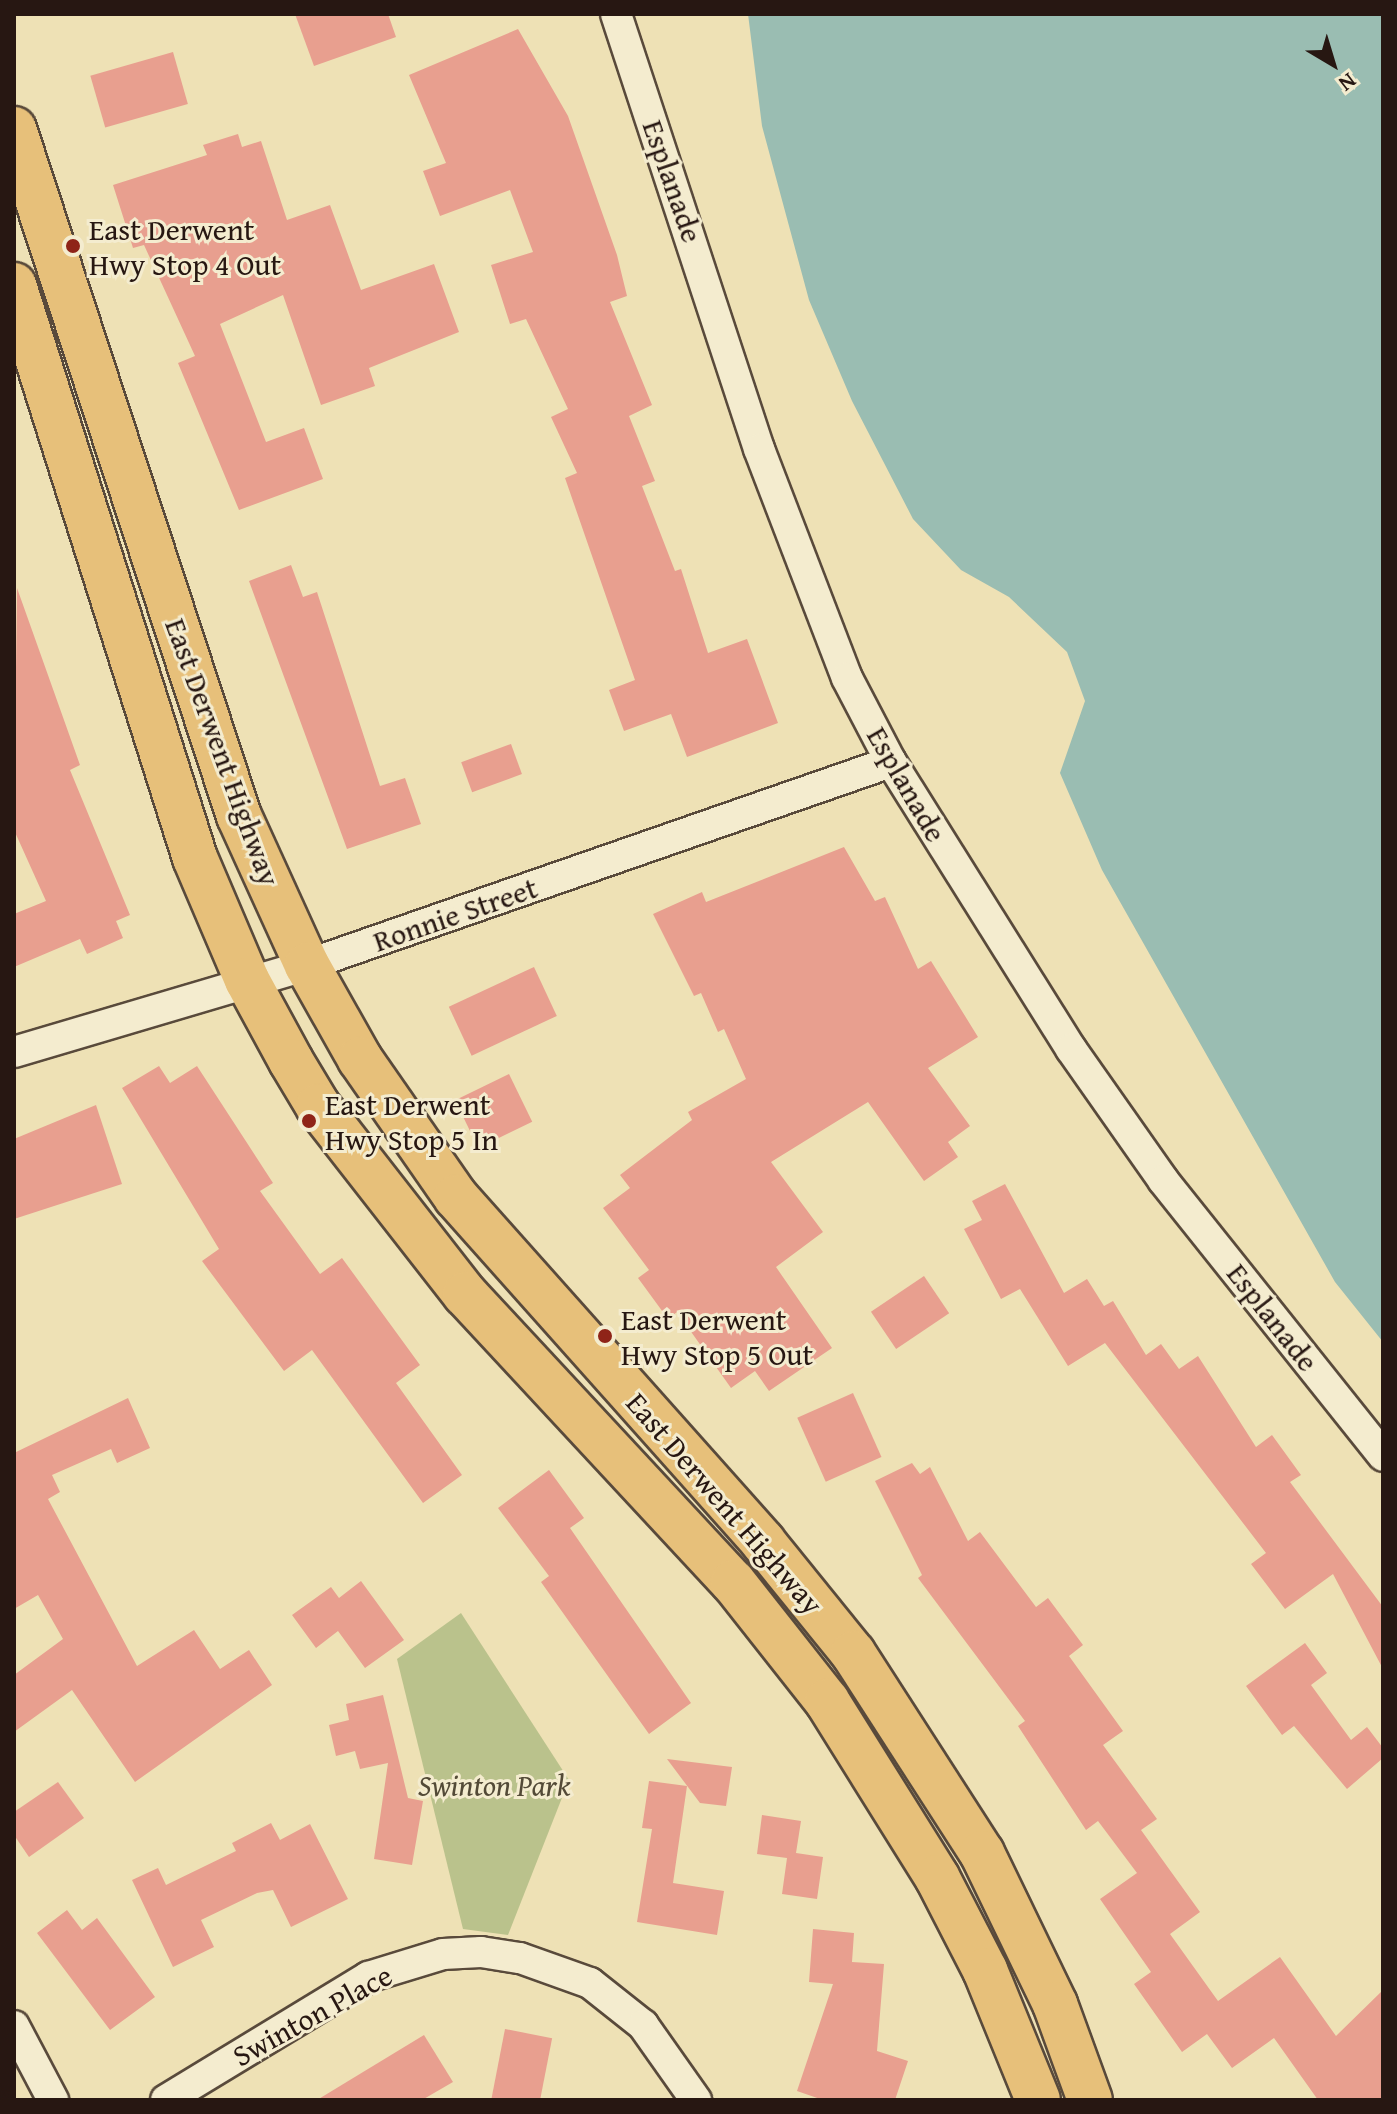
<!DOCTYPE html>
<html>
<head>
<meta charset="utf-8">
<style>
	body { margin:0 }
	#map { position:relative; width:1397px; height:2114px; overflow:hidden; background:#eee1b5; font-family:"Gentium Book Plus",serif }
	div>[style] { position:absolute }
	[style*='--x'] { left:calc(var(--x)*1px); top:calc(var(--y)*1px); width:calc(var(--w)*1px); rotate:calc(var(--a)*1deg) }
	.green>* { inset:0; background:#bac28c }
	.water>* { inset:0; background:#9abdb2 }
	.building>* { inset:0; background:#e89f8f; transform-origin:0 0 }
	.roads { filter:drop-shadow(2px 0 #594a3b) drop-shadow(-2px 0 #594a3b) drop-shadow(0 2px #594a3b) drop-shadow(0 -2px #594a3b) }
	.street>* { height:30px; margin:-15px; padding:0 15px; transform-origin:15px; border-radius:15px; background:#f4eccf }
	.primary>* { height:44px; margin:-22px; padding:0 22px; transform-origin:22px; border-radius:22px; background:#e7c07a }
	.dots>* { width:22px; height:22px; translate:-50% -50%; box-sizing:border-box; border:4px solid #f4eccf; border-radius:50% }
	span { translate:-50% -50%; white-space:nowrap; text-align:center; line-height:1.15; -webkit-text-stroke:6px #f4eccf; paint-order:stroke }
	.street-label { font-size:30px; color:#271712 }
	.poi-label { font-size:30px; color:#271712 }
	.left { translate:0 -50%; text-align:left }
	.park-label { font-size:30px; color:#534a37; font-style:italic }
	.frame { position:absolute; inset:0; border:16px solid #271712; pointer-events:none }
	.north { position:absolute; left:1293px; top:24px; width:80px; height:80px; -webkit-text-stroke:6px #f4eccf; paint-order:stroke; rotate:142deg; font-size:22px; font-weight:700; line-height:32px; text-align:center; color:#271712 }
	.north::after { content:''; display:block; margin:auto; width:28px; height:36px; background:#271712; clip-path:polygon(50% 0,100% 100%,50% 72%,0 100%) }
</style>
</head>
<body>
<div id="map">
	<div class="green">
		<i style="clip-path:polygon(461px 1613px,569px 1780px,508px 1935px,463px 1929px,397px 1659px)"></i>
	</div>
	<div class="water">
		<i style="clip-path:polygon(748px 14px,1383px 14px,1383px 1342px,1335px 1282px,1102px 870px,1060px 773px,1085px 701px,1067px 652px,1009px 597px,961px 570px,913px 519px,852px 401px,809px 300px,762px 126px)"></i>
	</div>
	<div class="building">
		<i style="clip-path:polygon(295px 14px,388px 14px,396px 37px,314px 66px)"></i>
		<i style="clip-path:polygon(518px 29px,568px 116px,617px 255px,627px 296px,610px 302px,652px 405px,629px 416px,655px 481px,642px 486px,675px 571px,681px 569px,708px 653px,747px 639px,778px 723px,687px 757px,671px 714px,624px 731px,609px 690px,635px 680px,565px 478px,577px 473px,551px 417px,568px 409px,526px 319px,510px 324px,491px 265px,533px 252px,510px 190px,440px 216px,423px 171px,446px 163px,409px 75px)"></i>
		<i style="left:173px;top:52px;width:54px;height:86px;rotate:74deg"></i>
		<i style="clip-path:polygon(238px 134px,242px 147px,261px 141px,287px 220px,330px 205px,361px 290px,434px 264px,459px 332px,369px 368px,375px 386px,321px 405px,283px 295px,220px 324px,266px 442px,304px 428px,323px 479px,239px 510px,178px 363px,195px 356px,144px 245px,133px 248px,113px 185px,207px 155px,203px 145px)"></i>
		<i style="clip-path:polygon(291px 565px,303px 597px,317px 592px,380px 786px,405px 778px,421px 824px,347px 849px,249px 581px)"></i>
		<i style="clip-path:polygon(17px 588px,80px 765px,70px 770px,130px 915px,116px 921px,123px 938px,87px 954px,80px 939px,14px 967px,14px 914px,46px 901px,14px 830px)"></i>
		<i style="left:511px;top:744px;width:32px;height:53px;rotate:70deg"></i>
		<i style="clip-path:polygon(844px 847px,875px 901px,885px 897px,918px 969px,931px 961px,978px 1037px,928px 1068px,970px 1126px,948px 1142px,958px 1157px,924px 1181px,868px 1102px,771px 1162px,823px 1232px,776px 1267px,832px 1348px,769px 1391px,755px 1371px,731px 1388px,677px 1312px,668px 1319px,638px 1278px,649px 1270px,603px 1208px,630px 1188px,620px 1175px,692px 1120px,688px 1112px,746px 1079px,724px 1029px,718px 1032px,701px 993px,694px 996px,653px 914px,702px 892px,706px 902px)"></i>
		<i style="left:534px;top:967px;width:54px;height:94px;rotate:65deg"></i>
		<i style="clip-path:polygon(159px 1066px,170px 1083px,197px 1066px,273px 1183px,260px 1191px,320px 1274px,342px 1258px,420px 1365px,396px 1383px,462px 1475px,423px 1503px,312px 1350px,284px 1371px,202px 1261px,219px 1249px,122px 1088px)"></i>
		<i style="left:509px;top:1074px;width:53px;height:60px;rotate:64deg"></i>
		<i style="clip-path:polygon(96px 1105px,122px 1184px,14px 1219px,14px 1139px)"></i>
		<i style="clip-path:polygon(1005px 1184px,1064px 1293px,1087px 1279px,1104px 1306px,1113px 1301px,1146px 1355px,1161px 1344px,1179px 1369px,1198px 1356px,1256px 1447px,1272px 1435px,1301px 1475px,1290px 1482px,1383px 1607px,1383px 1669px,1333px 1574px,1285px 1609px,1251px 1564px,1266px 1553px,1105px 1343px,1068px 1366px,1020px 1289px,1001px 1299px,964px 1229px,982px 1220px,972px 1201px)"></i>
		<i style="left:924px;top:1276px;width:45px;height:64px;rotate:56deg"></i>
		<i style="left:853px;top:1393px;width:70px;height:61px;rotate:66deg"></i>
		<i style="clip-path:polygon(128px 1398px,150px 1448px,117px 1463px,111px 1449px,52px 1475px,60px 1492px,48px 1499px,137px 1666px,194px 1630px,220px 1669px,249px 1650px,272px 1685px,135px 1782px,72px 1690px,14px 1732px,14px 1675px,63px 1639px,38px 1595px,14px 1609px,14px 1453px)"></i>
		<i style="clip-path:polygon(912px 1463px,920px 1474px,930px 1467px,968px 1541px,980px 1532px,1036px 1607px,1048px 1598px,1083px 1645px,1069px 1656px,1123px 1731px,1103px 1745px,1157px 1819px,1141px 1830px,1200px 1912px,1170px 1934px,1218px 2001px,1280px 1957px,1336px 2036px,1383px 1990px,1383px 2100px,1318px 2100px,1274px 2038px,1232px 2068px,1207px 2034px,1182px 2052px,1134px 1984px,1151px 1972px,1100px 1899px,1137px 1873px,1098px 1821px,1086px 1830px,1018px 1726px,1025px 1721px,918px 1578px,922px 1575px,875px 1481px)"></i>
		<i style="clip-path:polygon(549px 1470px,584px 1518px,570px 1528px,691px 1703px,649px 1734px,541px 1582px,549px 1576px,498px 1508px)"></i>
		<i style="clip-path:polygon(361px 1581px,404px 1640px,365px 1668px,338px 1631px,316px 1648px,292px 1615px,331px 1587px,339px 1598px)"></i>
		<i style="clip-path:polygon(1305px 1643px,1327px 1673px,1311px 1685px,1351px 1740px,1367px 1727px,1383px 1748px,1383px 1758px,1347px 1789px,1294px 1726px,1282px 1735px,1246px 1686px)"></i>
		<i style="clip-path:polygon(383px 1695px,408px 1798px,423px 1801px,412px 1865px,374px 1859px,388px 1763px,360px 1769px,355px 1751px,336px 1756px,329px 1725px,349px 1720px,346px 1704px)"></i>
		<i style="clip-path:polygon(667px 1759px,732px 1767px,726px 1806px,700px 1803px)"></i>
		<i style="clip-path:polygon(649px 1781px,687px 1786px,673px 1883px,724px 1891px,717px 1935px,637px 1922px,652px 1829px,642px 1828px)"></i>
		<i style="clip-path:polygon(58px 1782px,84px 1818px,29px 1857px,14px 1835px,14px 1812px)"></i>
		<i style="clip-path:polygon(762px 1815px,801px 1821px,796px 1853px,823px 1857px,817px 1899px,782px 1894px,787px 1858px,757px 1854px)"></i>
		<i style="clip-path:polygon(271px 1823px,280px 1840px,310px 1824px,348px 1899px,291px 1927px,273px 1890px,257px 1893px,201px 1920px,214px 1947px,173px 1967px,132px 1880px,158px 1868px,166px 1885px,236px 1851px,232px 1843px)"></i>
		<i style="clip-path:polygon(67px 1910px,82px 1930px,97px 1918px,155px 1997px,110px 2030px,37px 1933px)"></i>
		<i style="clip-path:polygon(813px 1929px,854px 1933px,852px 1962px,884px 1964px,877px 2051px,908px 2061px,895px 2100px,823px 2100px,797px 2091px,833px 1984px,809px 1982px)"></i>
		<i style="left:505px;top:2029px;width:48px;height:72px;rotate:11deg"></i>
		<i style="clip-path:polygon(424px 2035px,453px 2082px,422px 2100px,317px 2100px)"></i>
	</div>
	<div class="roads">
		<div class="street">
			<i style="--x:616;--y:14;--w:458;--a:71.8"></i>
			<i style="--x:759;--y:449;--w:245;--a:69"></i>
			<i style="--x:847;--y:678;--w:95;--a:62.4"></i>
			<i style="--x:891;--y:762;--w:339;--a:57.9"></i>
			<i style="--x:1071;--y:1049;--w:160;--a:54.9"></i>
			<i style="--x:1163;--y:1180;--w:353;--a:51.4"></i>
			<i style="--x:14;--y:1052;--w:306;--a:-16.5"></i>
			<i style="--x:307;--y:965;--w:618;--a:-19.17"></i>
			<i style="--x:14;--y:2026;--w:84;--a:62.2"></i>
			<i style="--x:166;--y:2100;--w:237;--a:-31.3"></i>
			<i style="--x:368;--y:1977;--w:78;--a:-17"></i>
			<i style="--x:443;--y:1954;--w:38;--a:-3"></i>
			<i style="--x:481;--y:1952;--w:39;--a:9"></i>
			<i style="--x:520;--y:1958;--w:74;--a:19.7"></i>
			<i style="--x:590;--y:1983;--w:68;--a:38.4"></i>
			<i style="--x:643;--y:2025;--w:92;--a:54.8"></i>
		</div>
		<div class="primary">
			<i style="--x:14;--y:129;--w:723;--a:71.87"></i>
			<i style="--x:239;--y:816;--w:164;--a:65.5"></i>
			<i style="--x:307;--y:965;--w:108;--a:60.6"></i>
			<i style="--x:360;--y:1059;--w:168;--a:55.2"></i>
			<i style="--x:456;--y:1197;--w:462;--a:48.3"></i>
			<i style="--x:763;--y:1542;--w:143;--a:51"></i>
			<i style="--x:853;--y:1653;--w:238;--a:57.2"></i>
			<i style="--x:982;--y:1853;--w:168;--a:64.2"></i>
			<i style="--x:1055;--y:2004;--w:102;--a:70"></i>
			<i style="--x:14;--y:285;--w:601;--a:72.47"></i>
			<i style="--x:195;--y:858;--w:133;--a:66.9"></i>
			<i style="--x:247;--y:980;--w:92;--a:61.5"></i>
			<i style="--x:291;--y:1061;--w:52;--a:59"></i>
			<i style="--x:318;--y:1106;--w:239;--a:52"></i>
			<i style="--x:465;--y:1294;--w:393;--a:47.1"></i>
			<i style="--x:733;--y:1582;--w:152;--a:51.7"></i>
			<i style="--x:827;--y:1701;--w:208;--a:58"></i>
			<i style="--x:937;--y:1877;--w:105;--a:62.7"></i>
			<i style="--x:985;--y:1970;--w:140;--a:67.8"></i>
		</div>
	</div>
	<div class="dots">
		<i style="left:73px;top:246px;background:#8f2418"></i>
		<i style="left:309px;top:1121px;background:#8f2418"></i>
		<i style="left:605px;top:1336px;background:#8f2418"></i>
	</div>
	<div class="street-label">
		<span style="left:673px;top:181px;rotate:71deg">Esplanade</span>
		<span style="left:223px;top:752px;rotate:70deg">East Derwent Highway</span>
		<span style="left:907px;top:784px;rotate:60deg">Esplanade</span>
		<span style="left:455px;top:914px;rotate:-19deg">Ronnie Street</span>
		<span style="left:1273px;top:1317px;rotate:52deg">Esplanade</span>
		<span style="left:725px;top:1503px;rotate:49deg">East Derwent Highway</span>
		<span style="left:312px;top:2015px;rotate:-29deg">Swinton Place</span>
	</div>
	<div class="poi-label">
		<span class="left" style="left:89px;top:246px">East Derwent<br>Hwy Stop 4 Out</span>
		<span class="left" style="left:325px;top:1121px">East Derwent<br>Hwy Stop 5 In</span>
		<span class="left" style="left:621px;top:1336px">East Derwent<br>Hwy Stop 5 Out</span>
	</div>
	<div class="park-label">
		<span style="left:494px;top:1785px">Swinton Park</span>
	</div>
	<div class="frame"></div>
	<div class="north">N</div>
</div>
</body>
</html>
